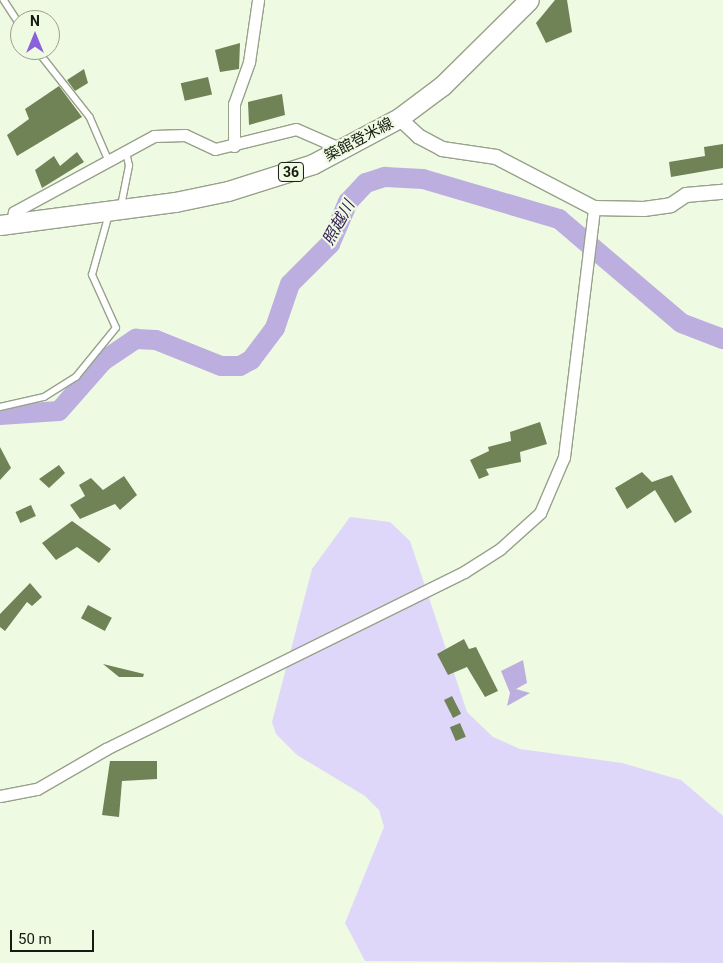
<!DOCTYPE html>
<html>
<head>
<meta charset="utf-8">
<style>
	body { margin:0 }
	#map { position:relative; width:723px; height:963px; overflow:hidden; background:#effae2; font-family:Roboto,"Noto Sans JP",sans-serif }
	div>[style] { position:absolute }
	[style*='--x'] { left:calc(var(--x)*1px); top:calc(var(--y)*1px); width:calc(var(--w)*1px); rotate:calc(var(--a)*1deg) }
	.green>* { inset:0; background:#dfd7fa }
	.water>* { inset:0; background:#bcafe0 }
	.river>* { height:20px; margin:-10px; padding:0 10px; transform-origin:10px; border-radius:10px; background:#bcafe0 }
	.building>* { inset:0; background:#708356; transform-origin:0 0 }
	.roads { filter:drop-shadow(1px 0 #98a18b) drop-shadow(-1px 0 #98a18b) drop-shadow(0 1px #98a18b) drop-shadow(0 -1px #98a18b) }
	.service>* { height:5.5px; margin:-2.75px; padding:0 2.75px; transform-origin:2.75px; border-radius:2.75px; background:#fff }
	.minor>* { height:11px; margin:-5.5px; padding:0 5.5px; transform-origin:5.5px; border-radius:5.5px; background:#fff }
	.tertiary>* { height:14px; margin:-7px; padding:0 7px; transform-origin:7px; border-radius:7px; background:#fff }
	.primary>* { height:19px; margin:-9.5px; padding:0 9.5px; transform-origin:9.5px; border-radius:9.5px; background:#fff }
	span { translate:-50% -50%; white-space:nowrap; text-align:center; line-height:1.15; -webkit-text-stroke:4px #effae2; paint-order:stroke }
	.shield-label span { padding:1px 4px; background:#effae2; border:1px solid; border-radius:4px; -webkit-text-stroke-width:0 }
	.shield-label { font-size:14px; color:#161a11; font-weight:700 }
	.street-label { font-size:15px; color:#161a11 }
	.water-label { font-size:16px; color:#301a54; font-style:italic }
	.north { position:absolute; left:10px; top:10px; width:50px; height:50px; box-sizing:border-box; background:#effae2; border:1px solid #98a08e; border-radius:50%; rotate:0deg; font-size:14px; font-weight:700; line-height:20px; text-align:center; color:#161a11 }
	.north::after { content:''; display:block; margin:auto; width:18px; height:22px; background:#8b61db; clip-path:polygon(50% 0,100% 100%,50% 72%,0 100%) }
	.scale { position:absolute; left:10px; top:930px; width:84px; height:22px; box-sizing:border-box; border:2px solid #161a11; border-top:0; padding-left:6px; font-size:15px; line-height:18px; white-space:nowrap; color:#161a11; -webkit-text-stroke:4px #effae2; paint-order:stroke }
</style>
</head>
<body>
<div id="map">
	<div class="green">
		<i style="clip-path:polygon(350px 517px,390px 522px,410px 541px,467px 712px,493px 737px,520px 749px,622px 763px,681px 780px,723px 816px,723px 963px,365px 961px,345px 923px,384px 827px,379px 810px,365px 796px,297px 755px,276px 734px,272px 722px,312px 569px)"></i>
	</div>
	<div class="water">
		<i style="clip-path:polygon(523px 660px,527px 683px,516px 689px,530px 693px,507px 706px,510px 693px,501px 671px)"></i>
	</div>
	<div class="river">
		<i style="--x:0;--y:415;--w:59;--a:-3.9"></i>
		<i style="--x:59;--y:411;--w:67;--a:-48.7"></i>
		<i style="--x:103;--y:361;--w:40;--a:-34"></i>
		<i style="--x:136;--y:339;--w:20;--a:3"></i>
		<i style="--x:156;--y:340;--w:70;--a:21.8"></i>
		<i style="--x:221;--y:366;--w:19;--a:0"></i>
		<i style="--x:240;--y:366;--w:13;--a:-29"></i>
		<i style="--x:251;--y:360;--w:40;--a:-53"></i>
		<i style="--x:275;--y:328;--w:46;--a:-71.2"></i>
		<i style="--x:290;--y:284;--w:57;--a:-45"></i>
		<i style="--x:330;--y:244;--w:46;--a:-66.8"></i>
		<i style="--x:348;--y:202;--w:26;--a:-47"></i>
		<i style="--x:366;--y:183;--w:20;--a:-18"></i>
		<i style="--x:385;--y:177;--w:38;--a:3"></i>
		<i style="--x:423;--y:179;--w:142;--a:16.4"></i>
		<i style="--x:559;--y:219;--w:160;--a:40.4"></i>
		<i style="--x:681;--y:323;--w:45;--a:20.9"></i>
	</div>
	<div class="building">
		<i style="clip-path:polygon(555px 0,567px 0,572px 32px,546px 43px,536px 23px)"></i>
		<i style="clip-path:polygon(240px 43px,239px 69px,220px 72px,215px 50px)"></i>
		<i style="clip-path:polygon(84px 69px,88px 83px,75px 91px,67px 80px)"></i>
		<i style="left:208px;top:77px;width:18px;height:28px;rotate:77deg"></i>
		<i style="clip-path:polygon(59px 86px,82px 117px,17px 156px,7px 135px,29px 119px,25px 109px)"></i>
		<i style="clip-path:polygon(282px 94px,285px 115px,249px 125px,248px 102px)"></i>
		<i style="clip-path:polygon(723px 144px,723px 168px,671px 177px,669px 162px,705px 156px,704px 147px)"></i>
		<i style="clip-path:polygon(77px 152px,84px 162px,42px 188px,35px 170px,54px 156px,60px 166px)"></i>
		<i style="clip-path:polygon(540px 422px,547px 444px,520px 452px,521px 462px,486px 469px,489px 475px,479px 479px,470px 460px,489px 451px,488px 447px,511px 441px,510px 432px)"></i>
		<i style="clip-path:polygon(0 447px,11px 468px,0 480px)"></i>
		<i style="clip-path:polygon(59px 465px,65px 473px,49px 488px,39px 479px)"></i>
		<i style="clip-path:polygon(642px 472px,652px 482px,672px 475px,692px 512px,675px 523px,655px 490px,627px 509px,615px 488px)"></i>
		<i style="clip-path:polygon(124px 476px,137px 495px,120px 510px,115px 504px,80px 519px,70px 505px,85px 496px,79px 485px,91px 478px,103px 490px)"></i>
		<i style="left:31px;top:505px;width:12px;height:17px;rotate:66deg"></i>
		<i style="clip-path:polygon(72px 521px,111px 549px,99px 563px,77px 547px,56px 560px,42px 543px)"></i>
		<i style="clip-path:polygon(30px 583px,42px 597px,32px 606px,27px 602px,5px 631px,0 627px,0 614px)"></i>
		<i style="left:88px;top:605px;width:27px;height:15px;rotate:28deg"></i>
		<i style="clip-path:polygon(464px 639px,469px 649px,476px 647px,498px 691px,485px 697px,467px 667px,448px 675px,437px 654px)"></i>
		<i style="clip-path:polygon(103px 664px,144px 674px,143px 677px,119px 677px)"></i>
		<i style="left:452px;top:696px;width:20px;height:9px;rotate:63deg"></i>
		<i style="left:460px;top:723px;width:15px;height:11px;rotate:67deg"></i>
		<i style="clip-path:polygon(110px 761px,157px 761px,157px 779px,122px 781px,119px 817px,102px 815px)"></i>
	</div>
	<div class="roads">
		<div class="service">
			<i style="--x:4;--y:0;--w:30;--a:57"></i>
			<i style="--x:37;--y:50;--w:85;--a:51.7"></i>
			<i style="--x:90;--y:117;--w:48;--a:66.6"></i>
			<i style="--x:121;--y:206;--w:41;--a:-78.7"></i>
			<i style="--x:129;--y:166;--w:14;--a:-102"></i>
			<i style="--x:0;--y:407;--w:45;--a:-12.8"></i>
			<i style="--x:44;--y:397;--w:38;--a:-32"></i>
			<i style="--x:76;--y:377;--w:63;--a:-50.8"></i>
			<i style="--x:116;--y:328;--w:58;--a:-114.4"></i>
			<i style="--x:92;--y:275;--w:63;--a:-74.4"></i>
		</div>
		<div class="minor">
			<i style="--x:234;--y:146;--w:42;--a:-90"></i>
			<i style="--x:234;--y:104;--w:45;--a:-70.3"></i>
			<i style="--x:249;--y:62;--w:63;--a:-81.7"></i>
			<i style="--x:12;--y:224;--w:12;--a:-81"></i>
			<i style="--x:14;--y:212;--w:159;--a:-28.5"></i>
			<i style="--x:154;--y:136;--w:31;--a:-2"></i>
			<i style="--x:185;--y:135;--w:33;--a:25"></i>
			<i style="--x:215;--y:149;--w:83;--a:-13.9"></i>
			<i style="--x:296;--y:129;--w:52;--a:23.6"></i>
			<i style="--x:0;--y:796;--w:38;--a:-11"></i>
			<i style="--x:37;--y:789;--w:80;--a:-30.1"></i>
			<i style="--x:106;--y:749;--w:399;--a:-26.3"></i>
			<i style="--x:464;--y:572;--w:43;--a:-32.6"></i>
			<i style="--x:500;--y:549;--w:54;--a:-42"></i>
			<i style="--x:540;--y:513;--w:61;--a:-66.8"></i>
			<i style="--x:564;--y:457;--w:251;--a:-83.1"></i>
		</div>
		<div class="tertiary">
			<i style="--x:399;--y:118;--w:26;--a:43"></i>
			<i style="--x:418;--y:136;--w:27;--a:28"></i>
			<i style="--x:442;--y:149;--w:55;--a:8.4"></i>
			<i style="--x:496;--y:157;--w:110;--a:27.5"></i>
			<i style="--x:594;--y:208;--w:50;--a:1.1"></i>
			<i style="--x:644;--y:209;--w:27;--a:-8"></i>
			<i style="--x:671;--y:205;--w:18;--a:-34"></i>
			<i style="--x:686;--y:195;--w:37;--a:-5"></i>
		</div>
		<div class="primary">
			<i style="--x:0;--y:225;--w:177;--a:-7.5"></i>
			<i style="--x:175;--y:202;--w:54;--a:-11.7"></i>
			<i style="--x:228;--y:191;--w:89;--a:-17.6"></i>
			<i style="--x:313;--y:164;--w:98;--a:-28.1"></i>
			<i style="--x:399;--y:118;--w:54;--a:-36.7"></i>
			<i style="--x:442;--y:86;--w:122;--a:-44.7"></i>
		</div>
	</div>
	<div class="shield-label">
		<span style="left:291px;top:172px">36</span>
	</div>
	<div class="street-label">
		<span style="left:359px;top:140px;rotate:-28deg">築館登米線</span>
	</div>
	<div class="water-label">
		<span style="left:339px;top:223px;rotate:-61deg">照越川</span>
	</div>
	<div class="north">N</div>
	<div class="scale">50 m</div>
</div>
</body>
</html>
